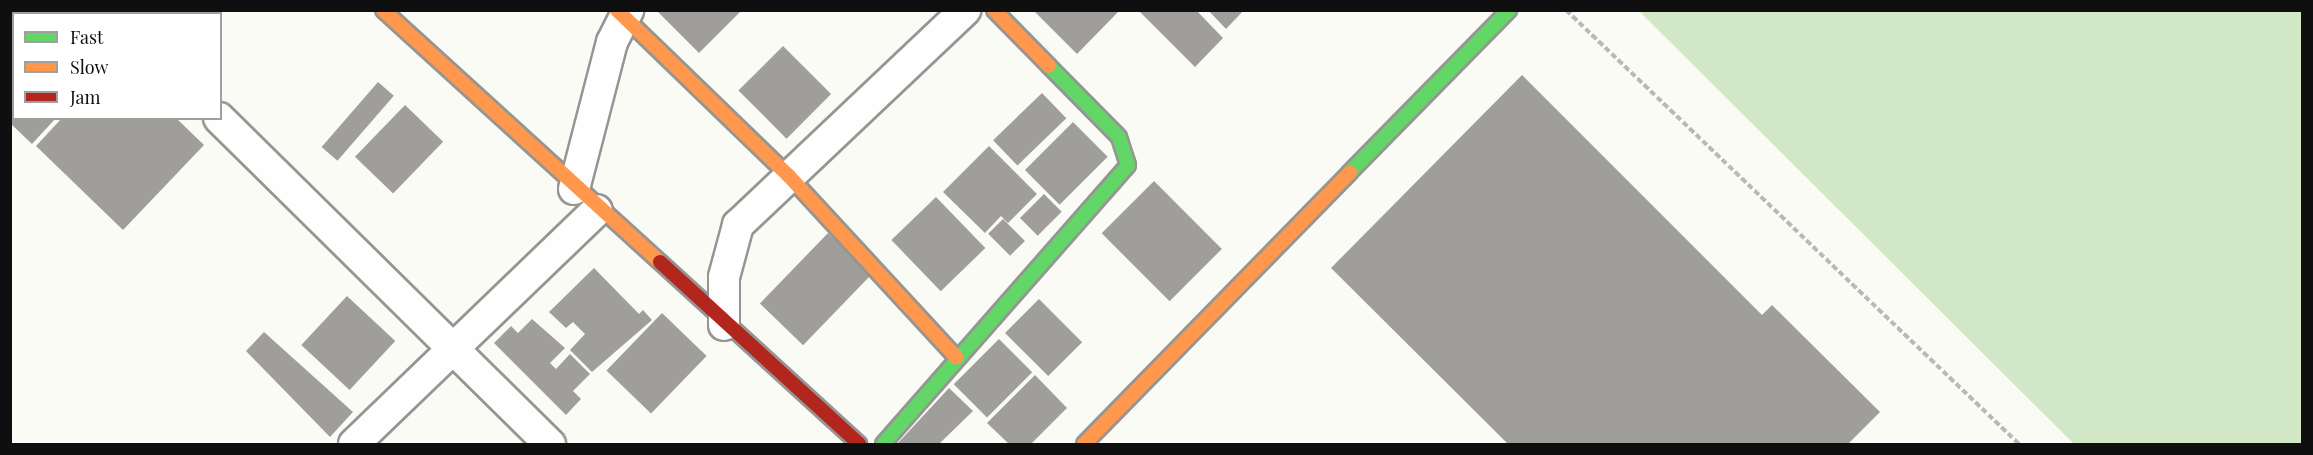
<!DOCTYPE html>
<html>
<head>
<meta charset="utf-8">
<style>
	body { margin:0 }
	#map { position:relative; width:2313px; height:455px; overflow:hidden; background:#fbfbf5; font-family:"Playfair Display",serif }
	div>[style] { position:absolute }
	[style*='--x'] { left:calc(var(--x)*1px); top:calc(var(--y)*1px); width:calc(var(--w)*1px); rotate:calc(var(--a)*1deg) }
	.forest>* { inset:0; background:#d2e7c5 }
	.building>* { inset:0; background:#9f9e9a; transform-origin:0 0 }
	.path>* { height:4px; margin-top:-2px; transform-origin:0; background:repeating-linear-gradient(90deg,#b9b9b8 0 6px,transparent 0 9px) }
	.roads { filter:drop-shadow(2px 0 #959593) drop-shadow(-2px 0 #959593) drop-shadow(0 2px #959593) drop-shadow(0 -2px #959593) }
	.street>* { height:30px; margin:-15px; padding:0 15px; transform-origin:15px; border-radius:15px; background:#fefefe }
	.fast>* { height:14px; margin:-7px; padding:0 7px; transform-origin:7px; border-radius:7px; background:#63d668 }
	.slow>* { height:14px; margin:-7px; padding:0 7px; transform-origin:7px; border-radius:7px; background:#ff974d }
	.jam>* { height:14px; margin:-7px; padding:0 7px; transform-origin:7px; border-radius:7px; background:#b3261e }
	span { translate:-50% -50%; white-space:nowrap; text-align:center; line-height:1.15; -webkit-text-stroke:6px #fff; paint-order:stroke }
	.frame { position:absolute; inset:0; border:12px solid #0f0f0f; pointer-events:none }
	.legend { position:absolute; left:12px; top:12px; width:210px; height:108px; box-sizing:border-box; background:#fff; border:2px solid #9f9f9f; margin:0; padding:8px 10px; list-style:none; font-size:18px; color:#0f0f0f }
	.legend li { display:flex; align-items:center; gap:12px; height:30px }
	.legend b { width:30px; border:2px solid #9f9f9f }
</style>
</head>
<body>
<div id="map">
	<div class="forest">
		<i style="clip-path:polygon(1639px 11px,2302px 11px,2302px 444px,2074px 444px)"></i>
	</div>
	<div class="building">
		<i style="clip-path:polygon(10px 10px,66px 14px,14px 14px,14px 118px,56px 118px,32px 144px,10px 123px)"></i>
		<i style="clip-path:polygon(656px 10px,742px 10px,699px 53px)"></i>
		<i style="clip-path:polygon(1033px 10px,1120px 10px,1077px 54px)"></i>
		<i style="clip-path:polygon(1138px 10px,1196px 10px,1223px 38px,1195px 67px)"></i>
		<i style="clip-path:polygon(1208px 10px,1244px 10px,1226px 29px)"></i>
		<i style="left:783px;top:46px;width:68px;height:63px;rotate:45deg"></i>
		<i style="clip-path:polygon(1522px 75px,1762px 315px,1772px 305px,1880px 412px,1848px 444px,1508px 444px,1331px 268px)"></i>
		<i style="left:378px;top:82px;width:21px;height:86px;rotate:41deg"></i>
		<i style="left:1042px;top:93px;width:35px;height:68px;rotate:46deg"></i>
		<i style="left:405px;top:105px;width:53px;height:72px;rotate:44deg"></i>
		<i style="clip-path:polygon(62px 118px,176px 118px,204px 145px,123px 230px,36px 146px)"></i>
		<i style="left:1073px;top:122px;width:49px;height:68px;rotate:45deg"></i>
		<i style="clip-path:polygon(989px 146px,1037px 194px,1008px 223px,1001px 216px,985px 233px,943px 192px)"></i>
		<i style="left:1154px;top:181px;width:96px;height:74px;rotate:45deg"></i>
		<i style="left:1044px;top:194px;width:25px;height:34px;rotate:45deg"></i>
		<i style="left:936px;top:197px;width:71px;height:62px;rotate:46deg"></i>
		<i style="left:1003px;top:219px;width:31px;height:21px;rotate:45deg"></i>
		<i style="left:828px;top:233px;width:60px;height:98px;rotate:44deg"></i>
		<i style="clip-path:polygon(594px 268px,639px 314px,643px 310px,652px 320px,592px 372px,570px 350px,585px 334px,573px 322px,566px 328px,549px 312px)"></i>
		<i style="left:347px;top:296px;width:66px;height:67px;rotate:43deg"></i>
		<i style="left:1039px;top:299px;width:61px;height:48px;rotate:45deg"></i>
		<i style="left:662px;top:313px;width:62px;height:80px;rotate:44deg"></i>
		<i style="clip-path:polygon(532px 319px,565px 348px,550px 363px,556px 369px,570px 354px,590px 374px,573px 391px,581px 399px,566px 415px,494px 343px,511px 326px,518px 333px)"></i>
		<i style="clip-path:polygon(264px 332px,353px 412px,330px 437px,246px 351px)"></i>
		<i style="left:999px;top:339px;width:47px;height:64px;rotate:45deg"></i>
		<i style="clip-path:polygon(1035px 375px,1067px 408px,1031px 444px,1009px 444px,987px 423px)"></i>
		<i style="clip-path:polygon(949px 388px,973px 411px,939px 444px,897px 444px)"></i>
	</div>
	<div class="path">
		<i style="--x:1566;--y:10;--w:627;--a:43.77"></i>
	</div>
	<div class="roads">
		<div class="street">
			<i style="--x:109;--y:10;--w:5;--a:53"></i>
			<i style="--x:219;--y:118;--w:465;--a:44.6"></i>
			<i style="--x:574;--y:189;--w:152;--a:-75.5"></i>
			<i style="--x:612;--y:42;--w:36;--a:-63"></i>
			<i style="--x:724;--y:325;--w:48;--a:-90"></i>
			<i style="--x:724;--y:277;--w:54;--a:-74.9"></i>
			<i style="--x:738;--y:225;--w:313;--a:-43.4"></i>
			<i style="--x:354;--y:444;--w:337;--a:-43.9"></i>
		</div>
		<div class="fast">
			<i style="--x:1350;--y:172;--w:227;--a:-45.5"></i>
			<i style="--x:883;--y:444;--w:371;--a:-48.7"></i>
			<i style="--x:1128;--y:165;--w:29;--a:-108"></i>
			<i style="--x:1119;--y:137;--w:100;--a:-134.6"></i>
		</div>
		<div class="slow">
			<i style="--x:383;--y:10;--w:374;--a:42.3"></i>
			<i style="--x:617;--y:10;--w:238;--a:44"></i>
			<i style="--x:788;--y:175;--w:248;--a:47.3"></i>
			<i style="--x:994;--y:10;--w:78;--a:45.5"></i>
			<i style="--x:1084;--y:444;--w:380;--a:-45.6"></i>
		</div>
		<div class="jam">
			<i style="--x:660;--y:262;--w:270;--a:42.4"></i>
		</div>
	</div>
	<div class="frame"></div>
	<ul class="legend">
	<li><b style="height:8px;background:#63d668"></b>Fast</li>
	<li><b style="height:8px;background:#ff974d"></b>Slow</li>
	<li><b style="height:8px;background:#b3261e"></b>Jam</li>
	</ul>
</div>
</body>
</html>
